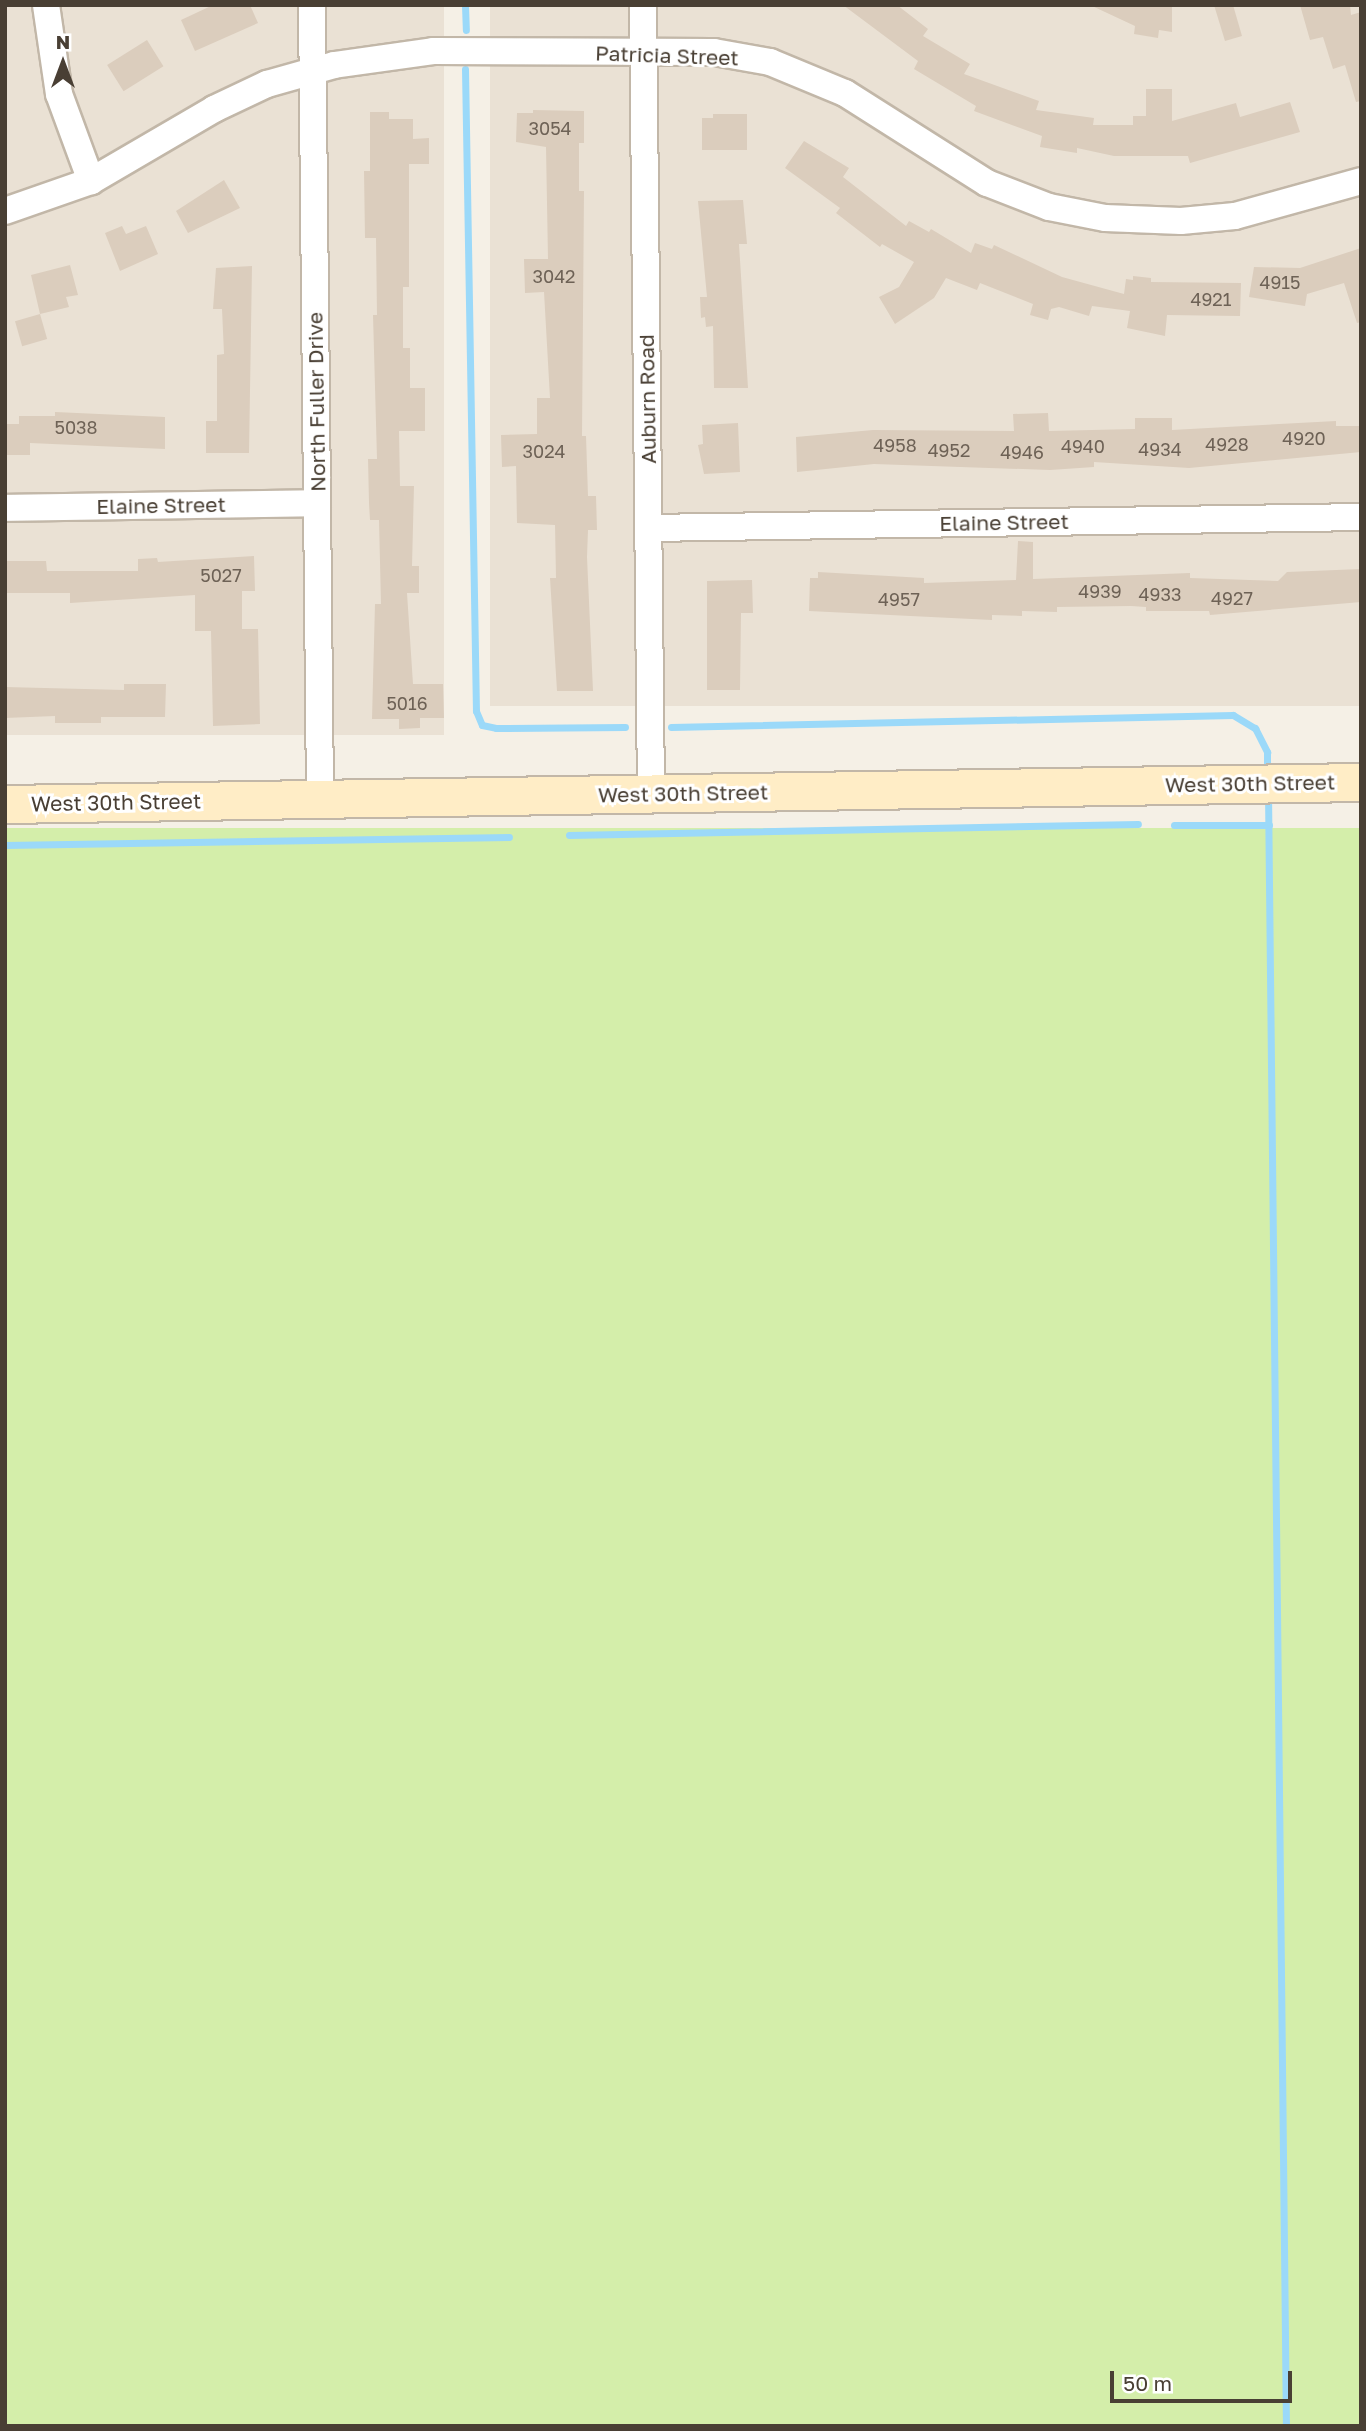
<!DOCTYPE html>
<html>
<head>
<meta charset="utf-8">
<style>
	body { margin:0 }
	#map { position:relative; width:1366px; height:2431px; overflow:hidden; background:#f5f0e6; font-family:"Golos Text",sans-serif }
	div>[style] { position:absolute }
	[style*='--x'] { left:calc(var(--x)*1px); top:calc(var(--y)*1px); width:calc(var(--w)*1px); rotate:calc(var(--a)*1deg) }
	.residential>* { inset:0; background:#eae1d4; transform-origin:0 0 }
	.green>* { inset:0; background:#d4eeaa; transform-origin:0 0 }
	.stream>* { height:7px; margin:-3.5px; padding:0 3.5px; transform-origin:3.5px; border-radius:3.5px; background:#9bd9f9 }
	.building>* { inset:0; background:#dbcdbd; transform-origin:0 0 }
	.roads { filter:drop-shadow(2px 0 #c2b7a8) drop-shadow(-2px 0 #c2b7a8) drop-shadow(0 2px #c2b7a8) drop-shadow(0 -2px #c2b7a8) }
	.street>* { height:26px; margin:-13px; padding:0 13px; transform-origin:13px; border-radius:13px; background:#fff }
	.secondary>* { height:37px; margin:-18.5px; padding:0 18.5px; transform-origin:18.5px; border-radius:18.5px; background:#ffedc6 }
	span { translate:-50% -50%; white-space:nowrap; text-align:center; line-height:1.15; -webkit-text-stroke:6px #fff; paint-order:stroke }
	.number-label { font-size:18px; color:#6e6256 }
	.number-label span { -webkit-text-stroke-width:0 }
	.street-label { font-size:21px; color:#493f34 }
	.frame { position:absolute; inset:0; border:7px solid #493f34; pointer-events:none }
	.north { position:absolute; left:28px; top:28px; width:70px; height:70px; -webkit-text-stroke:5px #fff; paint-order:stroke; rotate:0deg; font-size:19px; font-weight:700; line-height:28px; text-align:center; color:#493f34 }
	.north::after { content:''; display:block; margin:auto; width:24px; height:32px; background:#493f34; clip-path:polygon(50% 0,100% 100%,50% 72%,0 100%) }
	.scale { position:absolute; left:1110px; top:2371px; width:182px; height:32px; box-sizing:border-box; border:4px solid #493f34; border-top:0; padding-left:9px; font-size:21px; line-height:24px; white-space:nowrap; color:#493f34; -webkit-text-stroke:5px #fff; paint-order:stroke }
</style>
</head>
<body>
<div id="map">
	<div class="residential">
		<i style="left:5px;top:5px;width:439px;height:730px"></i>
		<i style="left:490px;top:5px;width:871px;height:701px"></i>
	</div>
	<div class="green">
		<i style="left:1361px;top:828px;width:1598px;height:1356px;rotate:90deg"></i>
	</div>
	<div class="stream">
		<i style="--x:465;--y:5;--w:25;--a:88"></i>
		<i style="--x:465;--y:69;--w:642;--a:89.02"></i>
		<i style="--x:476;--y:711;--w:15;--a:67"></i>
		<i style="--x:482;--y:725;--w:14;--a:12"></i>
		<i style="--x:496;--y:728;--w:129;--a:-0.4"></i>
		<i style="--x:671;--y:727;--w:562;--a:-1.22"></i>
		<i style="--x:1233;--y:715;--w:26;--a:31"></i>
		<i style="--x:1255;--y:728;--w:27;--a:63"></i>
		<i style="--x:1267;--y:752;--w:22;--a:90"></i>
		<i style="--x:1268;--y:792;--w:1634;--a:89.37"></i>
		<i style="--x:1174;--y:825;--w:95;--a:0"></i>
		<i style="--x:569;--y:835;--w:569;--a:-1.11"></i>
		<i style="--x:5;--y:845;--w:504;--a:-0.91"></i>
	</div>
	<div class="building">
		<i style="clip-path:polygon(213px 5px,250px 5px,258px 23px,195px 51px,181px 20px)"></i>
		<i style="clip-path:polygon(843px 5px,897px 5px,928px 29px,923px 36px,970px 64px,964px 74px,1039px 101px,1036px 110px,1094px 118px,1093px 125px,1133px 125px,1133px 116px,1146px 116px,1146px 89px,1172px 89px,1172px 121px,1236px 103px,1240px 117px,1290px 102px,1300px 132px,1190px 163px,1188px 156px,1114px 156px,1077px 148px,1077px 153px,1040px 147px,1042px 136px,974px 111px,976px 106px,914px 69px,918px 61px)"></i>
		<i style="clip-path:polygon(1090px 5px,1172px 5px,1172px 32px,1159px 30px,1158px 38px,1134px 34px,1135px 26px)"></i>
		<i style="clip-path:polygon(1214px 5px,1233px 5px,1242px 36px,1225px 41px)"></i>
		<i style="clip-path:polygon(1300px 5px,1350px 5px,1351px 15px,1361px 12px,1361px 101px,1356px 102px,1345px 65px,1333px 69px,1323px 37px,1310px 40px)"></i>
		<i style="left:147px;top:40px;width:31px;height:47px;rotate:58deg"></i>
		<i style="clip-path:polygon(533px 110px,584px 111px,584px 143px,579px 143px,579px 191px,584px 191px,582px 436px,586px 436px,588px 496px,596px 496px,597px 530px,588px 530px,587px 557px,593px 691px,557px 691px,550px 578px,556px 578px,555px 525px,517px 523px,516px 466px,502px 467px,501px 435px,537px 434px,537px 398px,550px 398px,544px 292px,525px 293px,524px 259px,548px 259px,546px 147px,516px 142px,517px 113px,533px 113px)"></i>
		<i style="clip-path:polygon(370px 112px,389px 112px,389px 119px,413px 119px,413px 139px,429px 138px,429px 164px,409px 164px,409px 287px,403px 287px,403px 348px,410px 348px,410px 388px,425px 388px,425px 431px,399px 431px,400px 486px,414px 486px,412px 566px,419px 566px,419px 593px,407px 593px,413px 684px,443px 684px,444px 718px,420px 718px,420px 728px,399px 729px,399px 719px,372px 719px,375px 604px,381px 604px,379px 520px,370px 520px,369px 503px,368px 459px,377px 459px,373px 315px,377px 315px,376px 238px,365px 238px,364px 171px,370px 171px)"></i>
		<i style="clip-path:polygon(713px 114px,747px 114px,747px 150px,702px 150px,702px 118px,713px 118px)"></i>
		<i style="clip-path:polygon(804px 141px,849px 168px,843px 177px,906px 226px,909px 221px,929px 232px,931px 229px,971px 253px,975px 243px,992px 249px,994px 245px,1062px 277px,1124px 294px,1126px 279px,1133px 280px,1133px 276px,1151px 278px,1151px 282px,1241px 283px,1240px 316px,1167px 315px,1165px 336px,1127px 328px,1130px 311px,1092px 306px,1089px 316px,1059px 307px,1051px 309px,1048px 320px,1030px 315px,1033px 304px,980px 283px,977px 290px,946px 278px,934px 298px,895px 324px,879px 297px,899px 287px,914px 262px,882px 244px,880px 247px,836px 213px,840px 208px,785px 168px)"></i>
		<i style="clip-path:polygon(224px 180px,240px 208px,188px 233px,176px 211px)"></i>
		<i style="clip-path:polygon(743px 200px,747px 244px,739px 244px,748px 388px,714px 388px,713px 326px,706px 327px,705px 317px,701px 318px,700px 297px,707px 297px,698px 201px)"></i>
		<i style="clip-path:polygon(122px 226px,126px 234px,146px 226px,158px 254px,120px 271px,105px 233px)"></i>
		<i style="clip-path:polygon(1361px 248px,1361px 322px,1357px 323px,1344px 283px,1307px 294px,1305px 306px,1249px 297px,1254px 267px,1300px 268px)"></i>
		<i style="clip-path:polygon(70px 265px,78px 295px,66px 297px,69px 307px,40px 314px,31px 275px)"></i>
		<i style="clip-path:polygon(252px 266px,249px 453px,206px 453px,206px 421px,217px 421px,217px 355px,224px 354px,222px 309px,213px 309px,216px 268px)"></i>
		<i style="left:40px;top:314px;width:26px;height:26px;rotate:74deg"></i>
		<i style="clip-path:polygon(55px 412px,165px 417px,165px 449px,30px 443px,30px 455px,5px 455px,5px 424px,19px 424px,19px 416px,55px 416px)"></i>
		<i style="clip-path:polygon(1048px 413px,1049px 431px,1135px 429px,1135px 418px,1172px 418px,1172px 430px,1336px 421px,1336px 426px,1361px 426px,1361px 452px,1189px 468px,1094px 462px,1094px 467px,1050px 470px,874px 464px,797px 472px,796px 437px,873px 430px,1014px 431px,1013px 414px)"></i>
		<i style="clip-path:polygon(738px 423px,740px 472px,704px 474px,698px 445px,703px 444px,702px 425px)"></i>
		<i style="clip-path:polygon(1018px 541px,1033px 542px,1033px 579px,1190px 573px,1190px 578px,1278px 581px,1287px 572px,1361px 569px,1361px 602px,1210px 615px,1209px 611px,1146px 611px,1146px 607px,1131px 606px,1057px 607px,1057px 612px,1022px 611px,1022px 616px,992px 615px,992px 620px,809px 611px,810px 578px,818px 578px,818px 572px,924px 578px,924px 583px,1016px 580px)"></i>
		<i style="clip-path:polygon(254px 556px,255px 591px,242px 591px,242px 629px,258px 629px,260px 724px,213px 726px,211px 631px,195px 631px,195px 595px,70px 603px,70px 593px,5px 593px,5px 561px,46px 561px,47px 571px,138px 571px,138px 559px,157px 558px,158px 562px)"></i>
		<i style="clip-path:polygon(752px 580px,753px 613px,741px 613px,740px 690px,707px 690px,707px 581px)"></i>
		<i style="clip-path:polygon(124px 684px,166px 684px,165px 717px,101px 717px,101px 723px,55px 723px,55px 716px,5px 718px,5px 687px,124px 690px)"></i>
	</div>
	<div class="roads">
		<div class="street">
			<i style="--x:46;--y:5;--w:90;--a:81.7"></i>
			<i style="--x:59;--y:94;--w:93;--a:69.8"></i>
			<i style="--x:312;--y:5;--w:794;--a:89.42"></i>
			<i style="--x:643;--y:5;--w:788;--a:89.42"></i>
			<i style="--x:5;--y:211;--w:91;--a:-19.2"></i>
			<i style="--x:91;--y:181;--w:143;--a:-30.3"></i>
			<i style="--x:214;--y:109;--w:59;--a:-25.3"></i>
			<i style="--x:267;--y:84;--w:70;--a:-15.8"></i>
			<i style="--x:334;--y:65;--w:100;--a:-8"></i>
			<i style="--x:433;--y:51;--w:281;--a:0.2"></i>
			<i style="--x:714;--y:52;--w:57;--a:10.1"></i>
			<i style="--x:770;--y:62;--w:81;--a:22.5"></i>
			<i style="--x:845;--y:93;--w:168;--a:32.4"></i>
			<i style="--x:987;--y:183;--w:66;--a:21.2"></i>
			<i style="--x:1049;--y:207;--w:57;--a:11.1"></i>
			<i style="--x:1105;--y:218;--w:76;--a:2.3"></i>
			<i style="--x:1181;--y:221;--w:54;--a:-5.3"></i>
			<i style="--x:1235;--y:216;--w:131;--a:-15.5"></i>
			<i style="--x:5;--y:508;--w:312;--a:-0.9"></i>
			<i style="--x:648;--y:528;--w:713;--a:-0.88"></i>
		</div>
		<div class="secondary">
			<i style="--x:5;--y:804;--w:1356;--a:-0.93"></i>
		</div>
	</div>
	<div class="number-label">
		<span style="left:550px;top:128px">3054</span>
		<span style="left:554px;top:276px">3042</span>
		<span style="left:1280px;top:282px">4915</span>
		<span style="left:1211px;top:299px">4921</span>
		<span style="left:76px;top:427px">5038</span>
		<span style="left:1304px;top:438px">4920</span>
		<span style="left:1227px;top:444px">4928</span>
		<span style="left:895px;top:445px">4958</span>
		<span style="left:1083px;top:446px">4940</span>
		<span style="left:1160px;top:449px">4934</span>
		<span style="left:949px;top:450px">4952</span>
		<span style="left:544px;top:451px">3024</span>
		<span style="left:1022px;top:452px">4946</span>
		<span style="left:221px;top:575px">5027</span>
		<span style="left:1100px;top:591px">4939</span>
		<span style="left:1160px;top:594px">4933</span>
		<span style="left:1232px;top:598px">4927</span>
		<span style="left:899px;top:599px">4957</span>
		<span style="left:407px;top:703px">5016</span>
	</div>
	<div class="street-label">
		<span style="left:667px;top:55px;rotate:2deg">Patricia Street</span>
		<span style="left:647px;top:399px;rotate:-91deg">Auburn Road</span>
		<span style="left:316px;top:402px;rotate:-91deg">North Fuller Drive</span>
		<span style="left:161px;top:505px;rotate:-1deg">Elaine Street</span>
		<span style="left:1004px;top:522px;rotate:-1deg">Elaine Street</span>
		<span style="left:1250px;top:783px;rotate:-1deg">West 30th Street</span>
		<span style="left:683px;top:793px;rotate:-1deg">West 30th Street</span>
		<span style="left:116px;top:802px;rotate:-1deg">West 30th Street</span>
	</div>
	<div class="frame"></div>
	<div class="north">N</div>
	<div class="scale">50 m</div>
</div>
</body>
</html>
